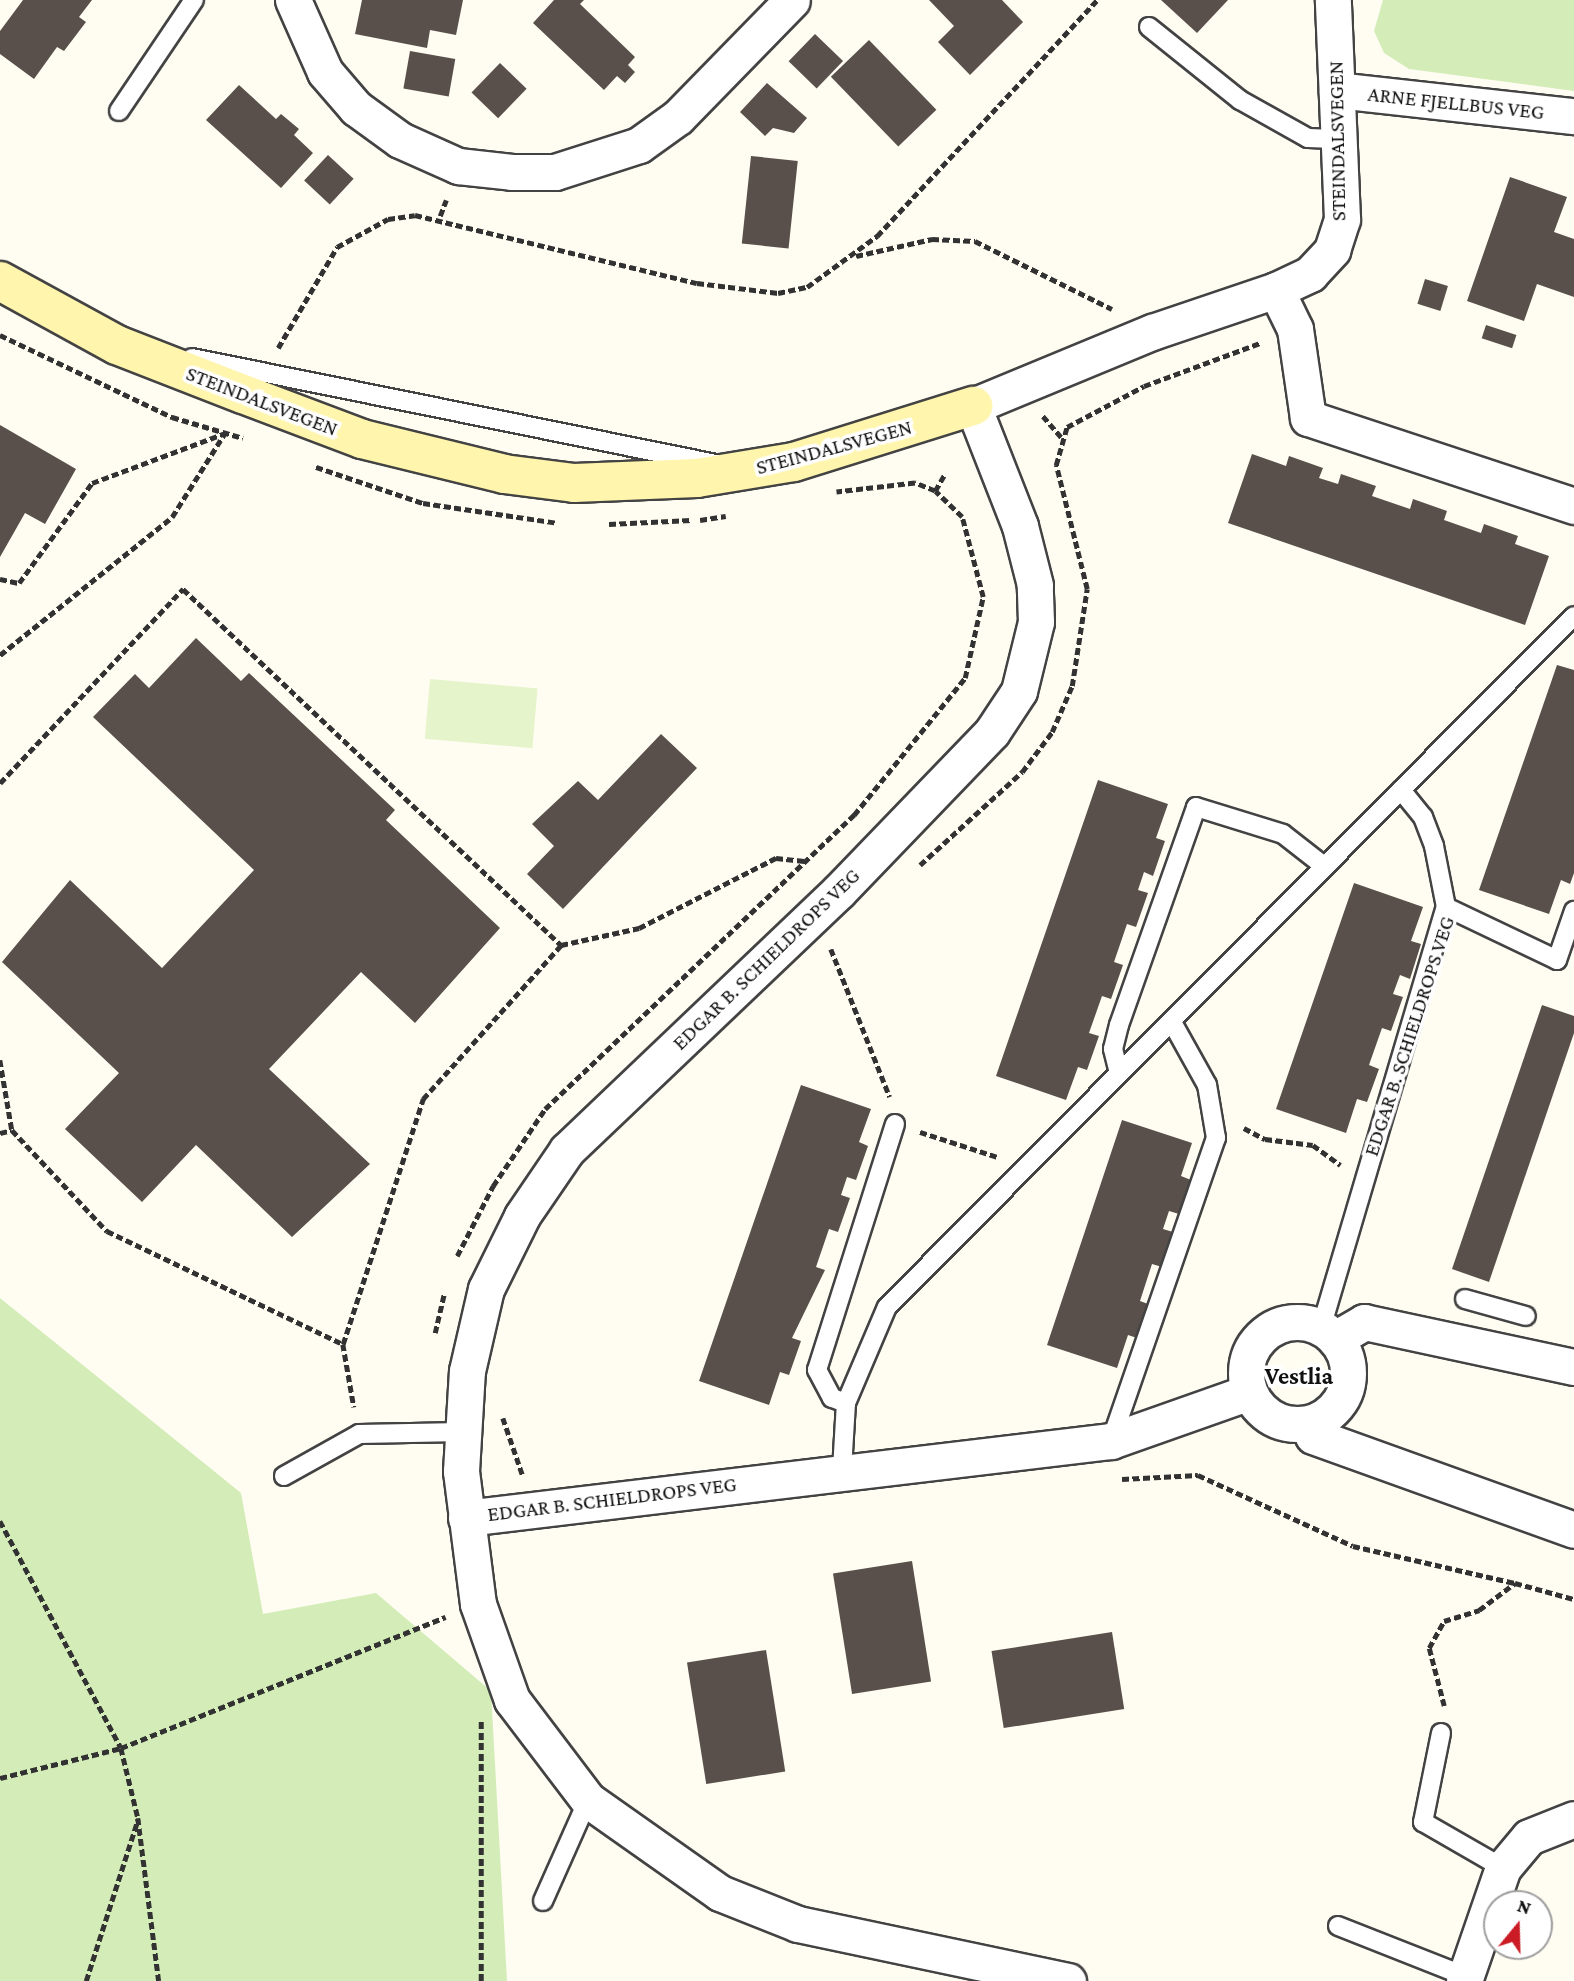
<!DOCTYPE html>
<html>
<head>
<meta charset="utf-8">
<style>
	body { margin:0 }
	#map { position:relative; width:1574px; height:1981px; overflow:hidden; background:#fffcf2; font-family:"Crimson Pro",serif }
	div>[style] { position:absolute }
	[style*='--x'] { left:calc(var(--x)*1px); top:calc(var(--y)*1px); width:calc(var(--w)*1px); rotate:calc(var(--a)*1deg) }
	.green>* { inset:0; background:#d4edb8 }
	.pitch>* { inset:0; background:#e6f4cb; transform-origin:0 0 }
	.building>* { inset:0; background:#59504b; transform-origin:0 0 }
	.path>* { height:4.5px; margin-top:-2.25px; transform-origin:0; background:repeating-linear-gradient(90deg,#323232 0 7px,transparent 0 10.5px) }
	.roads { filter:drop-shadow(2px 0 #434343) drop-shadow(-2px 0 #434343) drop-shadow(0 2px #434343) drop-shadow(0 -2px #434343) }
	.lane>* { height:18px; margin:-9px; padding:0 9px; transform-origin:9px; border-radius:9px; background:#fff }
	.street>* { height:35px; margin:-17.5px; padding:0 17.5px; transform-origin:17.5px; border-radius:17.5px; background:#fff }
	.street>.ring { margin:-17.5px; padding:0; box-sizing:content-box; background:none; border:35px solid #fff; border-radius:50% }
	.secondary>* { height:38px; margin:-19px; padding:0 19px; transform-origin:19px; border-radius:19px; background:#fff5ad }
	span { translate:-50% -50%; white-space:nowrap; text-align:center; line-height:1.15; -webkit-text-stroke:7px #fff; paint-order:stroke }
	.street-label { font-size:21px; color:#101010 }
	.quarter-label { font-size:24px; color:#101010; font-weight:700 }
	.north { position:absolute; left:1483px; top:1890px; width:70px; height:70px; box-sizing:border-box; background:#fff; border:2px solid #9f9f9f; border-radius:50%; rotate:19deg; font-size:19px; font-weight:700; line-height:28px; text-align:center; color:#101010 }
	.north::after { content:''; display:block; margin:auto; width:24px; height:32px; background:#cb1c26; clip-path:polygon(50% 0,100% 100%,50% 72%,0 100%) }
</style>
</head>
<body>
<div id="map">
	<div class="green">
		<i style="clip-path:polygon(1383px 0,1574px 0,1574px 91px,1409px 69px,1384px 53px,1374px 31px)"></i>
		<i style="clip-path:polygon(0 1298px,241px 1493px,263px 1614px,376px 1593px,491px 1691px,507px 1981px,0 1981px)"></i>
	</div>
	<div class="pitch">
		<i style="left:430px;top:679px;width:108px;height:60px;rotate:5deg"></i>
	</div>
	<div class="building">
		<i style="clip-path:polygon(23px 0,92px 0,79px 17px,86px 22px,64px 51px,57px 47px,34px 79px,0 54px,0 31px)"></i>
		<i style="clip-path:polygon(362px 0,463px 0,456px 35px,430px 30px,427px 48px,355px 34px)"></i>
		<i style="clip-path:polygon(554px 0,584px 0,580px 4px,635px 57px,628px 65px,635px 72px,625px 83px,617px 76px,604px 90px,533px 23px)"></i>
		<i style="clip-path:polygon(929px 0,1002px 0,1023px 22px,970px 75px,938px 42px,954px 26px)"></i>
		<i style="clip-path:polygon(1161px 0,1228px 0,1197px 33px)"></i>
		<i style="left:815px;top:34px;width:39px;height:38px;rotate:44deg"></i>
		<i style="left:869px;top:40px;width:97px;height:53px;rotate:46deg"></i>
		<i style="left:410px;top:51px;width:46px;height:38px;rotate:10deg"></i>
		<i style="left:500px;top:63px;width:37px;height:41px;rotate:44deg"></i>
		<i style="clip-path:polygon(767px 83px,807px 118px,794px 133px,773px 128px,765px 136px,740px 112px)"></i>
		<i style="clip-path:polygon(239px 85px,276px 119px,281px 114px,299px 129px,294px 135px,313px 153px,281px 188px,206px 120px)"></i>
		<i style="left:328px;top:155px;width:35px;height:35px;rotate:43deg"></i>
		<i style="left:751px;top:156px;width:47px;height:88px;rotate:6deg"></i>
		<i style="clip-path:polygon(1510px 177px,1567px 197px,1554px 232px,1574px 239px,1574px 297px,1537px 284px,1524px 321px,1467px 301px)"></i>
		<i style="left:1425px;top:279px;width:24px;height:26px;rotate:17deg"></i>
		<i style="left:1486px;top:325px;width:32px;height:14px;rotate:18deg"></i>
		<i style="clip-path:polygon(0 425px,76px 469px,45px 524px,25px 513px,0 557px)"></i>
		<i style="clip-path:polygon(1252px 454px,1286px 466px,1289px 456px,1323px 468px,1319px 478px,1338px 484px,1341px 474px,1376px 486px,1372px 496px,1410px 509px,1413px 499px,1447px 511px,1444px 520px,1481px 533px,1484px 524px,1518px 536px,1515px 544px,1549px 556px,1525px 625px,1228px 523px)"></i>
		<i style="clip-path:polygon(196px 638px,241px 681px,249px 673px,395px 810px,386px 820px,500px 928px,415px 1023px,361px 972px,269px 1069px,370px 1164px,292px 1237px,196px 1145px,142px 1202px,65px 1129px,119px 1073px,2px 962px,70px 880px,162px 968px,254px 870px,93px 717px,135px 674px,149px 688px)"></i>
		<i style="clip-path:polygon(1557px 665px,1574px 670px,1574px 873px,1570px 884px,1561px 880px,1549px 914px,1479px 890px)"></i>
		<i style="clip-path:polygon(661px 734px,697px 768px,563px 909px,527px 874px,554px 846px,532px 824px,578px 781px,598px 800px)"></i>
		<i style="clip-path:polygon(1098px 780px,1168px 804px,1156px 838px,1165px 841px,1153px 876px,1144px 872px,1138px 890px,1148px 893px,1136px 927px,1127px 924px,1114px 962px,1123px 965px,1111px 999px,1102px 996px,1089px 1033px,1099px 1036px,1087px 1070px,1078px 1067px,1066px 1100px,996px 1076px)"></i>
		<i style="clip-path:polygon(1354px 883px,1423px 907px,1411px 941px,1421px 944px,1410px 979px,1400px 975px,1393px 994px,1403px 997px,1391px 1031px,1382px 1028px,1369px 1065px,1379px 1069px,1367px 1102px,1357px 1099px,1346px 1133px,1276px 1109px)"></i>
		<i style="clip-path:polygon(1542px 1005px,1574px 1016px,1574px 1033px,1489px 1282px,1452px 1269px)"></i>
		<i style="clip-path:polygon(801px 1085px,871px 1109px,859px 1142px,868px 1146px,856px 1180px,847px 1177px,841px 1195px,850px 1198px,838px 1232px,829px 1229px,816px 1267px,825px 1270px,792px 1338px,801px 1341px,789px 1375px,780px 1372px,769px 1405px,699px 1381px)"></i>
		<i style="clip-path:polygon(1122px 1120px,1192px 1143px,1181px 1176px,1191px 1180px,1179px 1214px,1169px 1211px,1163px 1229px,1173px 1232px,1162px 1267px,1152px 1264px,1140px 1301px,1148px 1304px,1137px 1338px,1128px 1335px,1117px 1368px,1047px 1345px)"></i>
		<i style="left:912px;top:1561px;width:122px;height:80px;rotate:81deg"></i>
		<i style="left:1112px;top:1632px;width:78px;height:122px;rotate:81deg"></i>
		<i style="left:766px;top:1650px;width:123px;height:80px;rotate:81deg"></i>
	</div>
	<div class="path">
		<i style="--x:440;--y:216;--w:17;--a:-69"></i>
		<i style="--x:856;--y:256;--w:78;--a:-12.6"></i>
		<i style="--x:932;--y:239;--w:43;--a:2.7"></i>
		<i style="--x:975;--y:241;--w:153;--a:26.4"></i>
		<i style="--x:0;--y:335;--w:191;--a:25.5"></i>
		<i style="--x:172;--y:417;--w:74;--a:16.5"></i>
		<i style="--x:278;--y:348;--w:117;--a:-59.7"></i>
		<i style="--x:337;--y:247;--w:58;--a:-28.8"></i>
		<i style="--x:388;--y:219;--w:27;--a:-8"></i>
		<i style="--x:415;--y:215;--w:290;--a:13.6"></i>
		<i style="--x:697;--y:283;--w:82;--a:7"></i>
		<i style="--x:778;--y:293;--w:30;--a:-12"></i>
		<i style="--x:807;--y:287;--w:87;--a:-36.1"></i>
		<i style="--x:877;--y:236;--w:323;--a:-47"></i>
		<i style="--x:1043;--y:416;--w:29;--a:49"></i>
		<i style="--x:316;--y:467;--w:113;--a:18.6"></i>
		<i style="--x:423;--y:503;--w:136;--a:8.4"></i>
		<i style="--x:935;--y:491;--w:20;--a:-60"></i>
		<i style="--x:700;--y:520;--w:26;--a:-9"></i>
		<i style="--x:609;--y:524;--w:82;--a:-2.8"></i>
		<i style="--x:0;--y:579;--w:19;--a:12"></i>
		<i style="--x:19;--y:583;--w:124;--a:-53.9"></i>
		<i style="--x:92;--y:483;--w:140;--a:-20.5"></i>
		<i style="--x:0;--y:655;--w:221;--a:-38.7"></i>
		<i style="--x:172;--y:517;--w:99;--a:-57.8"></i>
		<i style="--x:0;--y:783;--w:267;--a:-46.7"></i>
		<i style="--x:183;--y:589;--w:519;--a:43.28"></i>
		<i style="--x:920;--y:865;--w:138;--a:-42.4"></i>
		<i style="--x:1022;--y:772;--w:50;--a:-53.1"></i>
		<i style="--x:1052;--y:732;--w:50;--a:-66.5"></i>
		<i style="--x:1072;--y:686;--w:98;--a:-81.2"></i>
		<i style="--x:1087;--y:589;--w:128;--a:-104"></i>
		<i style="--x:1056;--y:465;--w:40;--a:-74"></i>
		<i style="--x:1067;--y:427;--w:87;--a:-28"></i>
		<i style="--x:1144;--y:386;--w:124;--a:-20.3"></i>
		<i style="--x:831;--y:949;--w:159;--a:68.3"></i>
		<i style="--x:0;--y:1060;--w:71;--a:80.3"></i>
		<i style="--x:12;--y:1130;--w:139;--a:46.8"></i>
		<i style="--x:107;--y:1231;--w:262;--a:25.6"></i>
		<i style="--x:343;--y:1344;--w:64;--a:80.1"></i>
		<i style="--x:1244;--y:1128;--w:24;--a:28"></i>
		<i style="--x:1265;--y:1139;--w:48;--a:7.1"></i>
		<i style="--x:1313;--y:1145;--w:34;--a:36"></i>
		<i style="--x:920;--y:1132;--w:82;--a:17.8"></i>
		<i style="--x:0;--y:1133;--w:12;--a:-14"></i>
		<i style="--x:457;--y:1256;--w:79;--a:-62.8"></i>
		<i style="--x:493;--y:1186;--w:93;--a:-56"></i>
		<i style="--x:545;--y:1109;--w:427;--a:-43.6"></i>
		<i style="--x:854;--y:815;--w:176;--a:-51"></i>
		<i style="--x:965;--y:678;--w:83;--a:-77.5"></i>
		<i style="--x:983;--y:597;--w:83;--a:-104.7"></i>
		<i style="--x:962;--y:517;--w:37;--a:-136"></i>
		<i style="--x:935;--y:491;--w:22;--a:-158"></i>
		<i style="--x:915;--y:483;--w:79;--a:173.4"></i>
		<i style="--x:435;--y:1333;--w:40;--a:-77"></i>
		<i style="--x:343;--y:1344;--w:258;--a:-71.9"></i>
		<i style="--x:423;--y:1099;--w:207;--a:-48.1"></i>
		<i style="--x:561;--y:945;--w:80;--a:-12.3"></i>
		<i style="--x:639;--y:928;--w:154;--a:-27.1"></i>
		<i style="--x:776;--y:858;--w:31;--a:6"></i>
		<i style="--x:503;--y:1418;--w:61;--a:71"></i>
		<i style="--x:1122;--y:1479;--w:76;--a:-3"></i>
		<i style="--x:1198;--y:1475;--w:170;--a:24.6"></i>
		<i style="--x:1353;--y:1546;--w:166;--a:12.9"></i>
		<i style="--x:0;--y:1521;--w:257;--a:61.9"></i>
		<i style="--x:121;--y:1748;--w:72;--a:76.3"></i>
		<i style="--x:138;--y:1818;--w:164;--a:82.7"></i>
		<i style="--x:1444;--y:1706;--w:60;--a:-104.5"></i>
		<i style="--x:1429;--y:1648;--w:31;--a:-61"></i>
		<i style="--x:1444;--y:1621;--w:37;--a:-17"></i>
		<i style="--x:1479;--y:1610;--w:45;--a:-36.9"></i>
		<i style="--x:1515;--y:1583;--w:61;--a:15.2"></i>
		<i style="--x:0;--y:1778;--w:125;--a:-13.9"></i>
		<i style="--x:121;--y:1748;--w:350;--a:-22"></i>
		<i style="--x:86;--y:1981;--w:170;--a:-72.2"></i>
		<i style="--x:481;--y:1981;--w:260;--a:-90"></i>
	</div>
	<div class="roads">
		<div class="lane">
			<i style="--x:1149;--y:27;--w:117;--a:38.7"></i>
			<i style="--x:1240;--y:100;--w:78;--a:29.2"></i>
			<i style="--x:1308;--y:138;--w:33;--a:2"></i>
			<i style="--x:119;--y:111;--w:134;--a:-56"></i>
			<i style="--x:192;--y:358;--w:535;--a:11.44"></i>
			<i style="--x:1401;--y:790;--w:35;--a:51"></i>
			<i style="--x:1423;--y:817;--w:31;--a:69"></i>
			<i style="--x:1434;--y:846;--w:62;--a:78.9"></i>
			<i style="--x:1119;--y:1073;--w:25;--a:-104"></i>
			<i style="--x:1113;--y:1049;--w:25;--a:-76"></i>
			<i style="--x:1119;--y:1025;--w:231;--a:-70.5"></i>
			<i style="--x:1196;--y:807;--w:91;--a:17.2"></i>
			<i style="--x:1283;--y:834;--w:52;--a:38"></i>
			<i style="--x:1465;--y:1299;--w:63;--a:15.6"></i>
			<i style="--x:1321;--y:1328;--w:439;--a:-73.5"></i>
			<i style="--x:1446;--y:907;--w:123;--a:25.5"></i>
			<i style="--x:1557;--y:960;--w:52;--a:-70.9"></i>
			<i style="--x:846;--y:1403;--w:15;--a:-160"></i>
			<i style="--x:832;--y:1398;--w:32;--a:-118"></i>
			<i style="--x:817;--y:1370;--w:258;--a:-72.4"></i>
			<i style="--x:1111;--y:1441;--w:321;--a:-70.9"></i>
			<i style="--x:1216;--y:1138;--w:54;--a:-99.6"></i>
			<i style="--x:1207;--y:1085;--w:72;--a:-119.1"></i>
			<i style="--x:842;--y:1470;--w:67;--a:-86.6"></i>
			<i style="--x:846;--y:1403;--w:104;--a:-66.9"></i>
			<i style="--x:887;--y:1307;--w:974;--a:-45.17"></i>
			<i style="--x:284;--y:1476;--w:86;--a:-29.2"></i>
			<i style="--x:359;--y:1434;--w:103;--a:-1.1"></i>
			<i style="--x:1441;--y:1733;--w:91;--a:101.4"></i>
			<i style="--x:1423;--y:1822;--w:92;--a:29.9"></i>
			<i style="--x:543;--y:1901;--w:111;--a:-66"></i>
			<i style="--x:1338;--y:1926;--w:136;--a:21.5"></i>
		</div>
		<div class="street">
			<i style="--x:293;--y:0;--w:79;--a:66"></i>
			<i style="--x:325;--y:72;--w:48;--a:49.3"></i>
			<i style="--x:356;--y:108;--w:54;--a:36"></i>
			<i style="--x:400;--y:140;--w:64;--a:24.1"></i>
			<i style="--x:458;--y:166;--w:54;--a:6.3"></i>
			<i style="--x:512;--y:172;--w:43;--a:0"></i>
			<i style="--x:555;--y:172;--w:88;--a:-17.8"></i>
			<i style="--x:639;--y:145;--w:48;--a:-35.7"></i>
			<i style="--x:678;--y:117;--w:163;--a:-45.7"></i>
			<i style="--x:1337;--y:90;--w:238;--a:6.3"></i>
			<i style="--x:1276;--y:290;--w:43;--a:64"></i>
			<i style="--x:1295;--y:329;--w:90;--a:81.7"></i>
			<i style="--x:1308;--y:418;--w:280;--a:18.3"></i>
			<i class="ring" style="left:1246px;top:1322px;width:67px;height:67px"></i>
			<i style="--x:1335;--y:1339;--w:34;--a:-30"></i>
			<i style="--x:1364;--y:1322;--w:215;--a:12.1"></i>
			<i style="--x:1307;--y:1424;--w:13;--a:63"></i>
			<i style="--x:1313;--y:1436;--w:277;--a:19.8"></i>
			<i style="--x:466;--y:1518;--w:650;--a:-6.81"></i>
			<i style="--x:1111;--y:1441;--w:146;--a:-19.5"></i>
			<i style="--x:1068;--y:1981;--w:276;--a:-168.1"></i>
			<i style="--x:798;--y:1924;--w:84;--a:-158.3"></i>
			<i style="--x:720;--y:1893;--w:161;--a:-144.8"></i>
			<i style="--x:588;--y:1800;--w:126;--a:-127.2"></i>
			<i style="--x:512;--y:1700;--w:102;--a:-109.5"></i>
			<i style="--x:478;--y:1604;--w:134;--a:-97.3"></i>
			<i style="--x:461;--y:1471;--w:100;--a:-86.6"></i>
			<i style="--x:467;--y:1371;--w:84;--a:-77"></i>
			<i style="--x:486;--y:1289;--w:81;--a:-63.7"></i>
			<i style="--x:522;--y:1216;--w:80;--a:-55.7"></i>
			<i style="--x:567;--y:1150;--w:374;--a:-43.6"></i>
			<i style="--x:838;--y:892;--w:222;--a:-46.1"></i>
			<i style="--x:992;--y:732;--w:49;--a:-56.6"></i>
			<i style="--x:1019;--y:691;--w:71;--a:-76.2"></i>
			<i style="--x:1036;--y:622;--w:37;--a:-92"></i>
			<i style="--x:1035;--y:585;--w:61;--a:-104.3"></i>
			<i style="--x:1020;--y:526;--w:129;--a:-111.4"></i>
			<i style="--x:973;--y:406;--w:194;--a:-22.5"></i>
			<i style="--x:1152;--y:332;--w:131;--a:-18.7"></i>
			<i style="--x:1276;--y:290;--w:38;--a:-25"></i>
			<i style="--x:1310;--y:274;--w:33;--a:-47"></i>
			<i style="--x:1332;--y:250;--w:33;--a:-72"></i>
			<i style="--x:1342;--y:219;--w:219;--a:-92.4"></i>
			<i style="--x:1464;--y:1981;--w:120;--a:-71"></i>
			<i style="--x:1503;--y:1868;--w:40;--a:-50"></i>
			<i style="--x:1529;--y:1837;--w:48;--a:-21.8"></i>
		</div>
		<div class="secondary">
			<i style="--x:0;--y:281;--w:133;--a:28.7"></i>
			<i style="--x:117;--y:345;--w:135;--a:21.3"></i>
			<i style="--x:243;--y:394;--w:127;--a:20.7"></i>
			<i style="--x:362;--y:439;--w:146;--a:13.8"></i>
			<i style="--x:504;--y:474;--w:71;--a:7.3"></i>
			<i style="--x:574;--y:483;--w:123;--a:-2.3"></i>
			<i style="--x:697;--y:478;--w:98;--a:-9.4"></i>
			<i style="--x:794;--y:462;--w:188;--a:-17.4"></i>
		</div>
	</div>
	<div class="street-label">
		<span style="left:1456px;top:103px;rotate:6deg">ARNE FJELLBUS VEG</span>
		<span style="left:1337px;top:141px;rotate:-91deg">STEINDALSVEGEN</span>
		<span style="left:262px;top:401px;rotate:21deg">STEINDALSVEGEN</span>
		<span style="left:834px;top:447px;rotate:-15deg">STEINDALSVEGEN</span>
		<span style="left:766px;top:959px;rotate:-44deg">EDGAR B. SCHIELDROPS VEG</span>
		<span style="left:1409px;top:1036px;rotate:-72deg">EDGAR B. SCHIELDROPS VEG</span>
		<span style="left:612px;top:1499px;rotate:-7deg">EDGAR B. SCHIELDROPS VEG</span>
	</div>
	<div class="quarter-label">
		<span style="left:1299px;top:1376px">Vestlia</span>
	</div>
	<div class="north">N</div>
</div>
</body>
</html>
